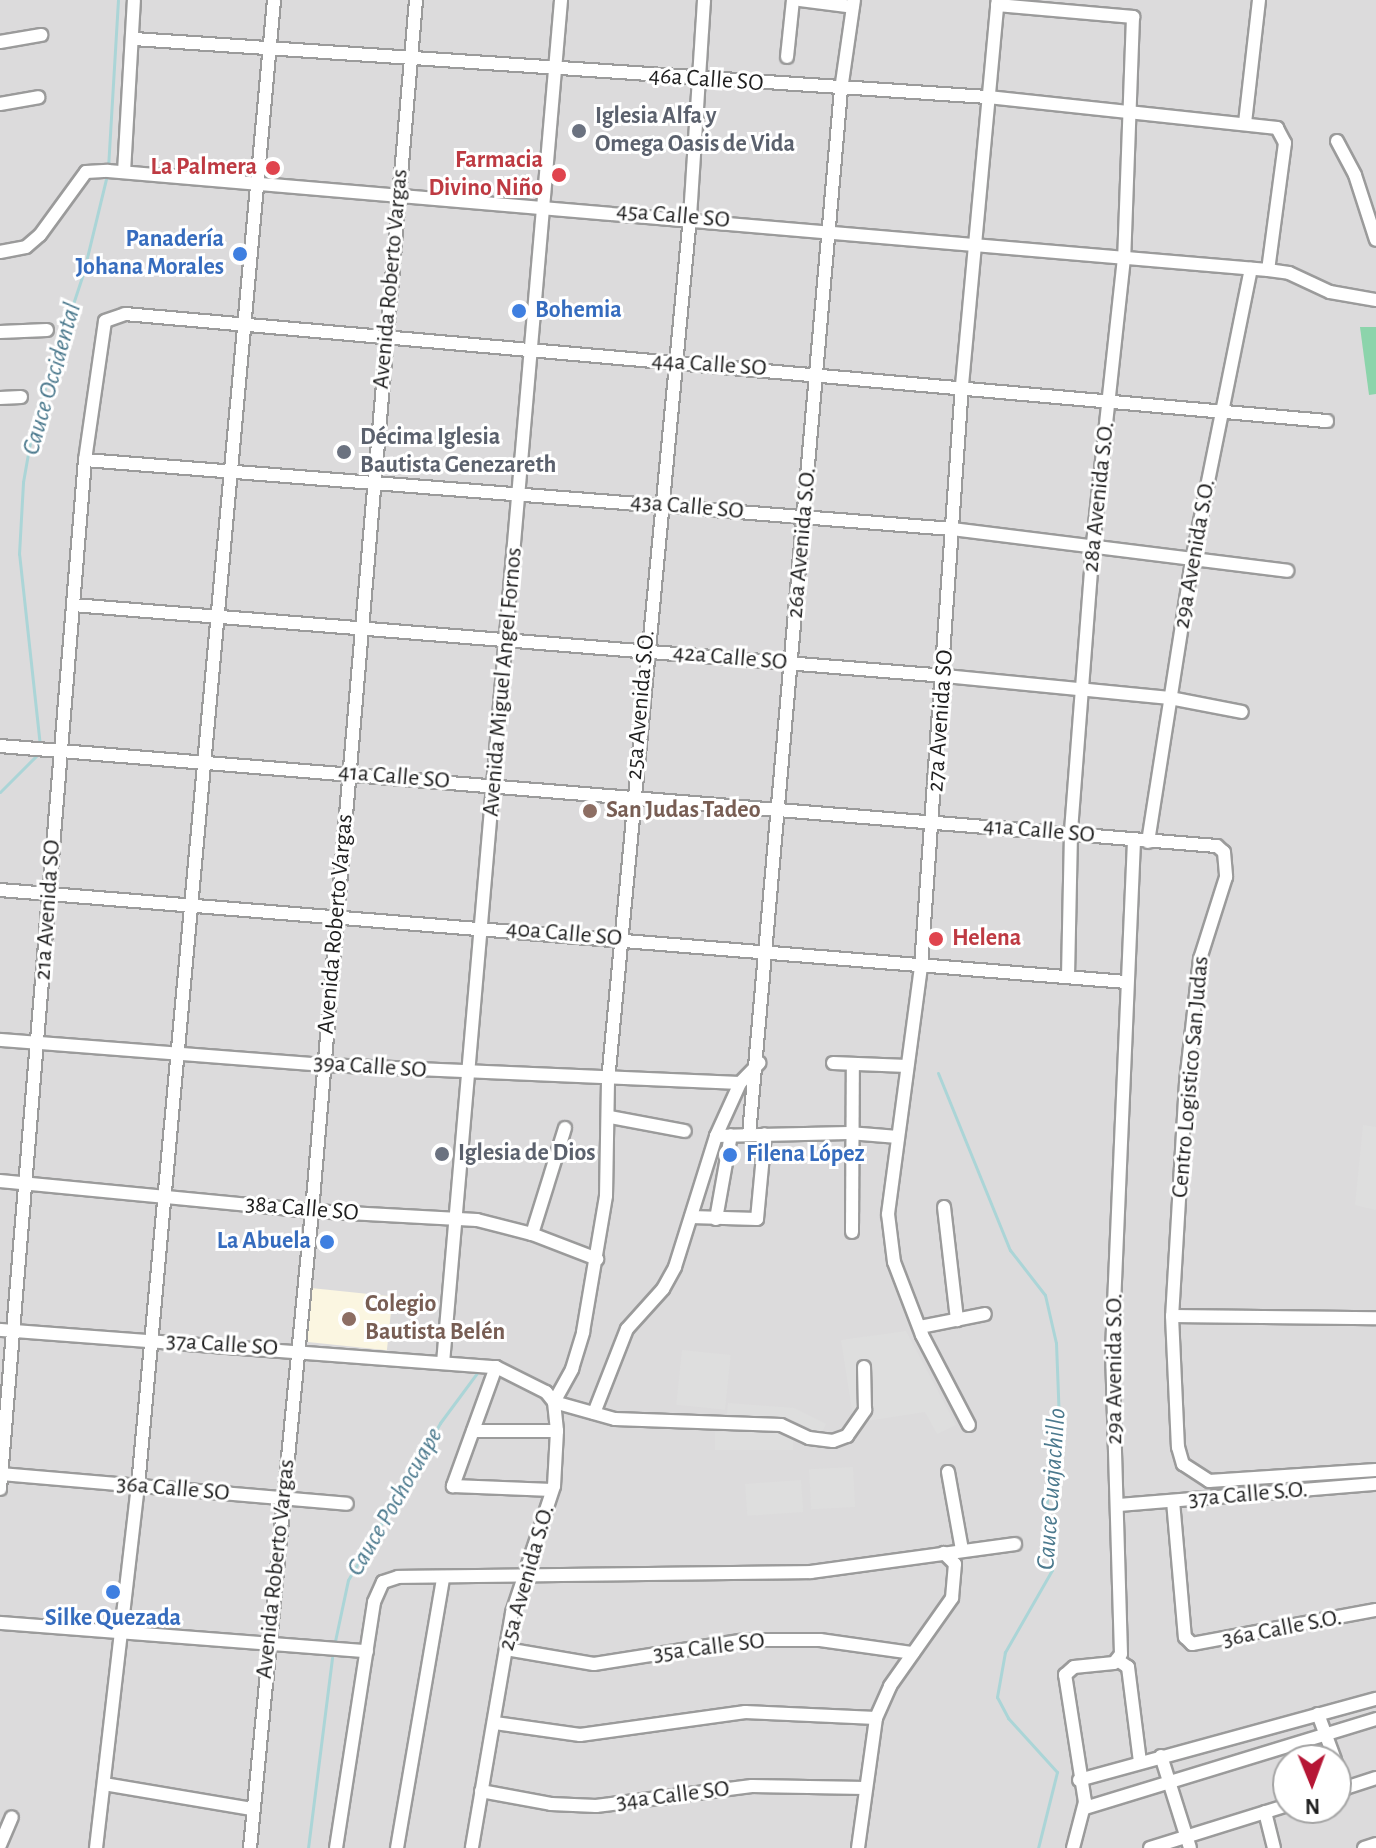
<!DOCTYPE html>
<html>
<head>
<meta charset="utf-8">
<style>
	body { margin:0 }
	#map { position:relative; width:1376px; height:1848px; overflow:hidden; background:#eeeae6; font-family:"Alegreya Sans",sans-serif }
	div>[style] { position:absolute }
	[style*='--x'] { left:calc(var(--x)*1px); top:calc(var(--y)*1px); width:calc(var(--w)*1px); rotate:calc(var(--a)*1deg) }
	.residential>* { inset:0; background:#dcdbdc }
	.education>* { inset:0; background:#fbf6e1; transform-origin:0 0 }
	.pitch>* { inset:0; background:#8cd4ab }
	.parking>* { inset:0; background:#dedede; transform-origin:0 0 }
	.stream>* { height:3px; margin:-1.5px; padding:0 1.5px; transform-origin:1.5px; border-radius:1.5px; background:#abd5d7 }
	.roads { filter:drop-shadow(2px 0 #9b9b9b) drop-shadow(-2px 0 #9b9b9b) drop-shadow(0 2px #9b9b9b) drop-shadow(0 -2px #9b9b9b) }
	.minor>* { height:12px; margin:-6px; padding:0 6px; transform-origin:6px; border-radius:6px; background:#fff }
	.dots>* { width:22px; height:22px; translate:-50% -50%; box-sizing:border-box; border:4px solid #fff; border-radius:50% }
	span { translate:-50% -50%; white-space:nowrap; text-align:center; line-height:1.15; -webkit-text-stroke:6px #fff; paint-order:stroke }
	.street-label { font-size:24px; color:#1e1e1e }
	.worship-label { font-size:24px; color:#5b616d; font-weight:700 }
	.left { translate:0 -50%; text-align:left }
	.health-label { font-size:24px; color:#be3a42; font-weight:700 }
	.right { translate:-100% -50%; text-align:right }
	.shop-label { font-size:24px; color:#366cbe; font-weight:700 }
	.education-label { font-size:24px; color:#785e54; font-weight:700 }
	.water-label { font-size:26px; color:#4b798d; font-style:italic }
	.north { position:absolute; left:1272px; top:1744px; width:80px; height:80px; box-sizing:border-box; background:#fff; border:2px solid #a5a5a5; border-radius:50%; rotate:179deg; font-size:22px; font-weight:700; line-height:32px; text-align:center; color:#1e1e1e }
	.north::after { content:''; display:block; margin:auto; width:28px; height:36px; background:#b61635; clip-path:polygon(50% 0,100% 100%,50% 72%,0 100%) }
</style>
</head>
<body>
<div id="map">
	<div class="residential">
		<i style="clip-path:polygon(evenodd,0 0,1376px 0,1376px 1848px,0 1848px,0 0,1288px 1760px,1336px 1760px,1336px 1808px,1288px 1808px,1288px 1760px)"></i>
	</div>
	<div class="education">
		<i style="left:311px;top:1288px;width:82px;height:54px;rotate:6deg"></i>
	</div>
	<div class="pitch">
		<i style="clip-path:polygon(1360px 327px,1376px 327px,1376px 394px,1369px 395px)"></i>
	</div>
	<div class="parking">
		<i style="clip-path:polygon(1363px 1125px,1376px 1127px,1376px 1210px,1355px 1205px)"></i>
		<i style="clip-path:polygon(906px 1331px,956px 1425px,937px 1434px,925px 1412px,854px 1423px,841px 1340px)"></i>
		<i style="left:682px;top:1350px;width:49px;height:55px;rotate:6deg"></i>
		<i style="clip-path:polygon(728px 1403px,794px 1408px,826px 1424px,821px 1434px,790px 1419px,727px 1414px)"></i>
		<i style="left:793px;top:1432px;width:18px;height:78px;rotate:90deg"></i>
		<i style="left:853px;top:1467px;width:40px;height:44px;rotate:87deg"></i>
		<i style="left:801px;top:1480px;width:32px;height:56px;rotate:86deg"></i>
	</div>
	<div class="stream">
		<i style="--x:108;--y:168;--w:168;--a:-86.6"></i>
		<i style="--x:40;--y:746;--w:193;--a:-96.2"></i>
		<i style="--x:19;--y:554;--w:72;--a:-86.8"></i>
		<i style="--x:23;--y:482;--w:58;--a:-80"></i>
		<i style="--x:33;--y:425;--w:159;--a:-71.7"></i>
		<i style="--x:83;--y:274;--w:102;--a:-76.4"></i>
		<i style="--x:0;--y:792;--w:54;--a:-45"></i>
		<i style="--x:938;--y:1073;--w:191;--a:67.9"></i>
		<i style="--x:1010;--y:1250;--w:57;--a:52.1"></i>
		<i style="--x:1045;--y:1295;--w:49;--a:77.1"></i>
		<i style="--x:1056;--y:1343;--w:104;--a:87.8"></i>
		<i style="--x:1060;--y:1447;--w:14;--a:135"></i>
		<i style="--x:1050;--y:1457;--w:57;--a:94"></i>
		<i style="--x:1046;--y:1514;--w:34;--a:76"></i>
		<i style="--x:1054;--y:1547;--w:23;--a:95"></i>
		<i style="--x:1052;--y:1570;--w:95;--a:119.8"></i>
		<i style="--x:1005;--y:1652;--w:46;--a:100.1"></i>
		<i style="--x:997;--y:1697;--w:24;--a:62"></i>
		<i style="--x:1008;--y:1718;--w:73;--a:47.8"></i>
		<i style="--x:1057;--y:1772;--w:78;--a:104"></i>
		<i style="--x:335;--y:1641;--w:62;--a:-78"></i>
		<i style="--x:348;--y:1580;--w:182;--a:-59.6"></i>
		<i style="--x:440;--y:1423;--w:62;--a:-53.5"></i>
		<i style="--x:308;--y:1848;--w:192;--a:-82.8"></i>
	</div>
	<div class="roads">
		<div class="minor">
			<i style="--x:800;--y:0;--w:53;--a:7.5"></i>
			<i style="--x:997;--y:5;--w:137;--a:5"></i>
			<i style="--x:1133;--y:17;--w:241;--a:92.1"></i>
			<i style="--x:1124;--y:258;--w:289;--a:96.2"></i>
			<i style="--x:1093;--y:545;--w:289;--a:94.4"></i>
			<i style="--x:1071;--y:833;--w:144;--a:91.2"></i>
			<i style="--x:134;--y:39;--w:856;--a:3.89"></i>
			<i style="--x:988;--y:97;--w:291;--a:6.1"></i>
			<i style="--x:1277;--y:128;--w:17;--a:62"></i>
			<i style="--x:1285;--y:143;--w:128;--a:97.6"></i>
			<i style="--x:0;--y:42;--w:42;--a:-9.7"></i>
			<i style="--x:787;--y:57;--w:57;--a:-84"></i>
			<i style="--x:0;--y:104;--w:39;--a:-10"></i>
			<i style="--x:1245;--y:123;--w:124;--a:-83.5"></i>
			<i style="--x:1337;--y:141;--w:38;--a:62"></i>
			<i style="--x:1355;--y:175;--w:68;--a:72.1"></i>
			<i style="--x:124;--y:172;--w:172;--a:-86.7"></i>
			<i style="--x:0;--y:252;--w:26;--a:-11"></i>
			<i style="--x:26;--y:247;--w:18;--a:-41"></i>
			<i style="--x:40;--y:235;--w:78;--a:-53.9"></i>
			<i style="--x:86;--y:172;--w:22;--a:-3"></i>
			<i style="--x:108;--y:171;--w:1164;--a:4.88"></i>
			<i style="--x:1268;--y:270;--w:21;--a:8"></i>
			<i style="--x:1289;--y:273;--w:45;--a:24.9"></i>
			<i style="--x:1330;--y:292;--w:47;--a:9.9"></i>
			<i style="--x:0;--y:332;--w:47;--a:-2.4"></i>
			<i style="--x:0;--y:398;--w:21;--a:-3"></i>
			<i style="--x:85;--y:460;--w:870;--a:4.55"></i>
			<i style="--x:952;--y:529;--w:338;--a:7.1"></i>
			<i style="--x:73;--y:605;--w:875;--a:4.65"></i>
			<i style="--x:945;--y:676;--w:226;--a:5.6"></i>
			<i style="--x:1170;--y:698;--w:73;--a:11"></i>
			<i style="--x:0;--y:746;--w:1221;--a:4.7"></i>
			<i style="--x:1217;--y:846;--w:9;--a:41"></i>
			<i style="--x:1224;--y:852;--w:25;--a:85"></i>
			<i style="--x:1226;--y:877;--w:86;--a:107.6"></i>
			<i style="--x:1200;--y:959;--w:124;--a:96.5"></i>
			<i style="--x:1186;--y:1082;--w:234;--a:93.4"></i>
			<i style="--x:1172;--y:1316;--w:131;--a:87.4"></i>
			<i style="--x:1178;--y:1447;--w:18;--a:74"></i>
			<i style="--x:1183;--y:1464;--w:31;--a:33"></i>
			<i style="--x:1209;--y:1481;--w:167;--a:-3.8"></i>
			<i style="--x:1148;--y:842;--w:290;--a:-81.1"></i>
			<i style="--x:1193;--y:556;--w:293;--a:-78.6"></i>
			<i style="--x:0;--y:890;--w:1131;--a:4.67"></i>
			<i style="--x:0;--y:1040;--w:326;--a:4.4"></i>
			<i style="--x:325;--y:1065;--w:415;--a:2.5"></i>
			<i style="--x:833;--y:1063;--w:74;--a:2.3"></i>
			<i style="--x:610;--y:1117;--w:76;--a:10.6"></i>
			<i style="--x:749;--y:1135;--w:1049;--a:-84.97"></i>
			<i style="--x:841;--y:90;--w:91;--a:-81.8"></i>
			<i style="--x:716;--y:1136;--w:133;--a:-1.3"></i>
			<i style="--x:849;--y:1133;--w:49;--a:4.7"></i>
			<i style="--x:0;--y:1181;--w:313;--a:5.5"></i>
			<i style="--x:312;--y:1211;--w:165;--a:3.1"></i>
			<i style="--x:477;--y:1220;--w:57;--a:14.3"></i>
			<i style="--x:532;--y:1234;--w:70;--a:21"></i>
			<i style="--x:944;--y:1207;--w:114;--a:83.4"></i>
			<i style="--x:691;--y:1217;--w:66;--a:1.7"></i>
			<i style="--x:757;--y:1219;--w:85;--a:-84.6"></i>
			<i style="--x:716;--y:1219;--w:85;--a:-79.9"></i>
			<i style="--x:852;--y:1232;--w:168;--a:-89.7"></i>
			<i style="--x:532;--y:1234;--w:111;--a:-72.7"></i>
			<i style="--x:1172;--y:1316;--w:204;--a:0.6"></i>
			<i style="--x:920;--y:1327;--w:66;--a:-11.3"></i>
			<i style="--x:0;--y:1330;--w:497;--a:4.3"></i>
			<i style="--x:496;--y:1367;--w:56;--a:26.6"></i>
			<i style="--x:546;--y:1392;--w:13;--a:51"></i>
			<i style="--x:554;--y:1402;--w:29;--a:84"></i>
			<i style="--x:557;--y:1431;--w:55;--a:93.1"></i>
			<i style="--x:554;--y:1486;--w:134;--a:108.3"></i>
			<i style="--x:512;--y:1613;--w:238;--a:99.7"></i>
			<i style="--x:443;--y:1363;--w:1368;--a:-85.05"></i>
			<i style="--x:496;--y:1367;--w:127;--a:109.9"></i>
			<i style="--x:453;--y:1486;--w:99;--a:2.3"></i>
			<i style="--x:554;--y:1402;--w:38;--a:-61"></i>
			<i style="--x:572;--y:1369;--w:39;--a:-73"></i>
			<i style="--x:583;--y:1332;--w:138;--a:-80.4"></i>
			<i style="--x:606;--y:1196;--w:115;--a:-89"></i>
			<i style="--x:608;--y:1081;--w:868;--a:-84.58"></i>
			<i style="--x:690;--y:217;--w:217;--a:-86.3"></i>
			<i style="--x:554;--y:1402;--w:63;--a:15.6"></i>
			<i style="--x:615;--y:1419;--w:166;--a:2.1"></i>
			<i style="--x:781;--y:1425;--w:31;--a:25"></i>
			<i style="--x:809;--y:1438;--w:24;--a:7"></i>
			<i style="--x:833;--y:1441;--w:15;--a:-20"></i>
			<i style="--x:847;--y:1436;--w:32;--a:-55"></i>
			<i style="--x:865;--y:1410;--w:43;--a:-91.3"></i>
			<i style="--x:594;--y:1413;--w:90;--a:-68.6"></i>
			<i style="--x:627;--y:1329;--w:54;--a:-48"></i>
			<i style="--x:663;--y:1289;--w:25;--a:-61"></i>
			<i style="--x:675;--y:1267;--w:137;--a:-72.6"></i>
			<i style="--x:716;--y:1136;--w:58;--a:-65.6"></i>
			<i style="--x:740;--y:1083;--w:28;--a:-46"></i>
			<i style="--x:969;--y:1425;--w:102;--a:-117.6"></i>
			<i style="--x:922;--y:1335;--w:78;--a:-111"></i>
			<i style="--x:894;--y:1262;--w:48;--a:-97.1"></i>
			<i style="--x:888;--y:1214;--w:249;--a:-82.4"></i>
			<i style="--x:921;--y:967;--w:583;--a:-85.97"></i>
			<i style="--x:962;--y:385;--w:387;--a:-84.7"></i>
			<i style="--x:473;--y:1431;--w:84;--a:0"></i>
			<i style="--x:948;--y:1472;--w:79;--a:79.8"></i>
			<i style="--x:0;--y:1474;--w:348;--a:4.9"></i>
			<i style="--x:0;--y:1489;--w:1033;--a:-85.28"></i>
			<i style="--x:85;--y:460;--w:140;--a:-81.8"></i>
			<i style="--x:105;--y:321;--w:21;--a:-19"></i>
			<i style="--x:125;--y:314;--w:1207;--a:5.09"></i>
			<i style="--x:1173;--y:1501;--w:137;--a:85"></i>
			<i style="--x:1185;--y:1637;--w:10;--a:45"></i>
			<i style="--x:1192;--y:1644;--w:187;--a:-10.5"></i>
			<i style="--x:1119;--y:1505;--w:258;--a:-4.7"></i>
			<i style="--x:0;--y:1623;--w:368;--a:4.4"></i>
			<i style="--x:506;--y:1649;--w:89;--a:9.7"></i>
			<i style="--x:594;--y:1664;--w:154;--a:-9"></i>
			<i style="--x:746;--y:1640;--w:74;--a:0"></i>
			<i style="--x:820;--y:1640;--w:94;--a:8"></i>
			<i style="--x:1119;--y:1661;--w:11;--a:34"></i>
			<i style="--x:1128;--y:1667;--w:96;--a:82.8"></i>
			<i style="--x:1318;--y:1714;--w:49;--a:69.7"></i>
			<i style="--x:495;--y:1723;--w:86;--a:8"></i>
			<i style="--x:580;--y:1735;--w:167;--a:-7.9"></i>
			<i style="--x:745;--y:1712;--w:131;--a:2.6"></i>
			<i style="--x:1161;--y:1756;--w:96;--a:72.5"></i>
			<i style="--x:1336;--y:1763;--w:27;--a:70"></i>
			<i style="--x:1079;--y:1780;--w:308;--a:-15.3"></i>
			<i style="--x:104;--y:1784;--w:150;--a:9.6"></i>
			<i style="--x:481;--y:1791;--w:71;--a:10.5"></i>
			<i style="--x:551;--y:1804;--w:45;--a:2.5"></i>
			<i style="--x:596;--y:1806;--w:157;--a:-7.3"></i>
			<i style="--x:752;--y:1786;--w:113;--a:1"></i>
			<i style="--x:1336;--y:1791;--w:42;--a:-18"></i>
			<i style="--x:1085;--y:1808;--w:304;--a:-17"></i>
			<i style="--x:1265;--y:1812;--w:37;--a:76"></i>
			<i style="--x:0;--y:1845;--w:30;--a:-67"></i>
			<i style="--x:96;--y:1848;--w:364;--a:-83.4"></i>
			<i style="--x:138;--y:1486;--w:1492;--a:-84.77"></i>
			<i style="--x:250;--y:1848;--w:640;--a:-84.44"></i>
			<i style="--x:312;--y:1211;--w:1215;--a:-85.09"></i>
			<i style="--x:336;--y:1848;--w:249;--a:-81.2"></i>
			<i style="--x:374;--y:1602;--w:22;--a:-66"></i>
			<i style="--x:383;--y:1582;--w:16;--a:-18"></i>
			<i style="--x:398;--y:1577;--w:413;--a:-0.7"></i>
			<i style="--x:811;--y:1572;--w:206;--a:-7.8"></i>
			<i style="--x:397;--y:1848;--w:274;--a:-80.3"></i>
			<i style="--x:858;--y:1848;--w:131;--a:-82.1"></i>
			<i style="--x:876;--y:1718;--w:35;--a:-66"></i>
			<i style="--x:890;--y:1686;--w:108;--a:-54.8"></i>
			<i style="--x:952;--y:1598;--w:34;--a:-85"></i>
			<i style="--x:955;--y:1564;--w:16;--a:-135"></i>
			<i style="--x:1073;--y:1848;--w:48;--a:-75.4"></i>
			<i style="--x:1085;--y:1802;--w:129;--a:-98.9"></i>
			<i style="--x:1065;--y:1675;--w:12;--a:-42"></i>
			<i style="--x:1074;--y:1667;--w:40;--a:-5.7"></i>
			<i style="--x:1114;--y:1663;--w:11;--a:-52"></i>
			<i style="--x:1121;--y:1654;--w:303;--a:-91.7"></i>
			<i style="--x:1112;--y:1351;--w:510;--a:-87.53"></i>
			<i style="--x:1150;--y:1848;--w:145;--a:-17.3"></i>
			<i style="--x:1364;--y:1848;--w:13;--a:-18"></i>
		</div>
	</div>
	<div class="dots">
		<i style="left:579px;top:131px;background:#6b7280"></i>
		<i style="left:273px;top:168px;background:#e0444e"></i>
		<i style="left:559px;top:175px;background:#e0444e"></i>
		<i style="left:240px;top:254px;background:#3f7fe0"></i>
		<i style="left:519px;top:311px;background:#3f7fe0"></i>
		<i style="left:344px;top:452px;background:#6b7280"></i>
		<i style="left:590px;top:811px;background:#8d6e63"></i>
		<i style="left:936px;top:939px;background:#e0444e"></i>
		<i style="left:442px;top:1154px;background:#6b7280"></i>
		<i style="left:730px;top:1155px;background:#3f7fe0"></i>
		<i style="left:327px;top:1242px;background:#3f7fe0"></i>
		<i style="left:349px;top:1319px;background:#8d6e63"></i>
		<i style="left:113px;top:1592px;background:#3f7fe0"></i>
	</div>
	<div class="street-label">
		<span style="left:706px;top:80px;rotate:4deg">46a Calle SO</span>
		<span style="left:673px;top:216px;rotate:5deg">45a Calle SO</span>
		<span style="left:391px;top:279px;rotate:-85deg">Avenida Roberto Vargas</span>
		<span style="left:709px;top:365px;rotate:4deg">44a Calle SO</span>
		<span style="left:1099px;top:497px;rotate:-84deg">28a Avenida S.O.</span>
		<span style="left:687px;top:507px;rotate:5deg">43a Calle SO</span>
		<span style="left:802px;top:543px;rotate:-85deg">26a Avenida S.O.</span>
		<span style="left:1195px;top:554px;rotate:-80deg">29a Avenida S.O.</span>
		<span style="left:730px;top:658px;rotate:5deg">42a Calle SO</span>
		<span style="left:503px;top:682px;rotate:-85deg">Avenida Miguel Angel Fornos</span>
		<span style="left:641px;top:705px;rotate:-85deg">25a Avenida S.O.</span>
		<span style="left:941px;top:721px;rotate:-86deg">27a Avenida SO</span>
		<span style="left:394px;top:777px;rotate:5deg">41a Calle SO</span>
		<span style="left:1039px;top:831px;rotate:5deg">41a Calle SO</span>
		<span style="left:48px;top:910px;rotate:-86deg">21a Avenida SO</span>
		<span style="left:336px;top:924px;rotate:-85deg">Avenida Roberto Vargas</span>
		<span style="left:564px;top:934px;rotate:5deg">40a Calle SO</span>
		<span style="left:370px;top:1067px;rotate:4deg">39a Calle SO</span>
		<span style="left:1191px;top:1077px;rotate:-85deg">Centro Logistico San Judas</span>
		<span style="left:302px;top:1209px;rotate:5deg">38a Calle SO</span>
		<span style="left:222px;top:1345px;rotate:4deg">37a Calle SO</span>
		<span style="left:1115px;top:1369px;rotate:-90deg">29a Avenida S.O.</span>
		<span style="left:173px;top:1489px;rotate:5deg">36a Calle SO</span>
		<span style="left:1248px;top:1495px;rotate:-5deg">37a Calle S.O.</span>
		<span style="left:276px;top:1569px;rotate:-84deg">Avenida Roberto Vargas</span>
		<span style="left:527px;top:1578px;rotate:-74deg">25a Avenida S.O.</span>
		<span style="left:1282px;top:1629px;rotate:-11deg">36a Calle S.O.</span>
		<span style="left:709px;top:1648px;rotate:-7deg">35a Calle SO</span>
		<span style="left:673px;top:1796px;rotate:-7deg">34a Calle SO</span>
	</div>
	<div class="worship-label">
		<span class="left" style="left:595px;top:131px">Iglesia Alfa y<br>Omega Oasis de Vida</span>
		<span class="left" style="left:360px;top:452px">Décima Iglesia<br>Bautista Genezareth</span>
		<span class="left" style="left:458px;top:1154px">Iglesia de Dios</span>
	</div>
	<div class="health-label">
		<span class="right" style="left:543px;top:175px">Farmacia<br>Divino Niño</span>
		<span class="right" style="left:257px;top:168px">La Palmera</span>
		<span class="left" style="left:952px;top:939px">Helena</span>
	</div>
	<div class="shop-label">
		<span class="right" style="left:224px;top:254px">Panadería<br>Johana Morales</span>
		<span class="left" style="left:535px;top:311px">Bohemia</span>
		<span class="left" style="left:746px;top:1155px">Filena López</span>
		<span class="right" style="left:311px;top:1242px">La Abuela</span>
		<span style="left:113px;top:1619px">Silke Quezada</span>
	</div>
	<div class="education-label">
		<span class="left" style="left:606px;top:811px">San Judas Tadeo</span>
		<span class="left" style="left:365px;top:1319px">Colegio<br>Bautista Belén</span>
	</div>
	<div class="water-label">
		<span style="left:52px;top:379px;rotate:-74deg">Cauce Occidental</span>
		<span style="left:1052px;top:1489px;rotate:-86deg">Cauce Cuajachillo</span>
		<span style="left:395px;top:1502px;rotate:-60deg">Cauce Pochocuape</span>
	</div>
	<div class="north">N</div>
</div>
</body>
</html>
